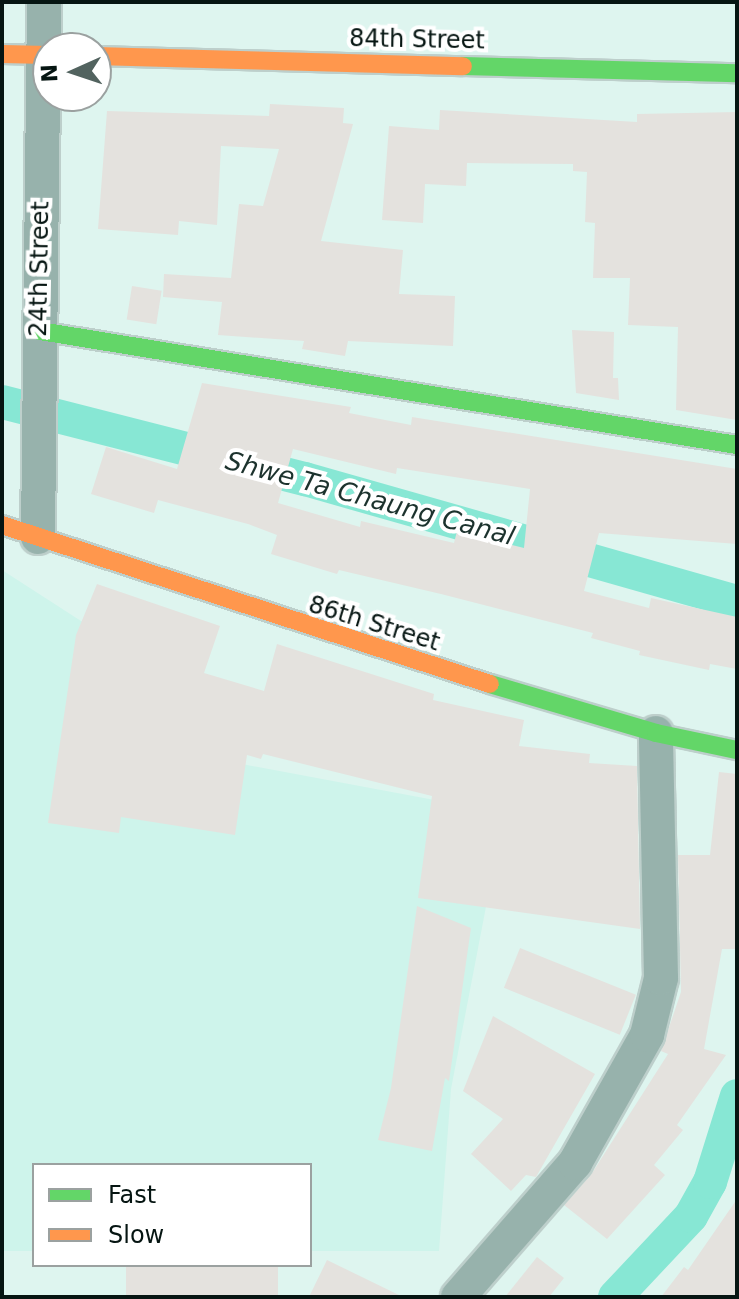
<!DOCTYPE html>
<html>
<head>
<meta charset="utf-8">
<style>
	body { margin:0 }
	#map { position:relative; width:739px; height:1299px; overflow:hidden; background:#def5ef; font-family:"DejaVu Sans",sans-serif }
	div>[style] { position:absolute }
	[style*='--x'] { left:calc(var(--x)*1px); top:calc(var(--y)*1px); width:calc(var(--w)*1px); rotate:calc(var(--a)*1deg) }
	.built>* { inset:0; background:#cef4eb }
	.canal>* { height:34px; margin:-17px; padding:0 17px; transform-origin:17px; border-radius:17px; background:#87e7d4 }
	.building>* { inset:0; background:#e4e2de; transform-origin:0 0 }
	.roads { filter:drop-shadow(2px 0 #bdcfcb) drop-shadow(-2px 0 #bdcfcb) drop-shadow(0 2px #bdcfcb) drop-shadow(0 -2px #bdcfcb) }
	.street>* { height:34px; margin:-17px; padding:0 17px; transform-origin:17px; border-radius:17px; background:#97b2ac }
	.fast>* { height:18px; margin:-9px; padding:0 9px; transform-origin:9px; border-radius:9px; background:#63d668 }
	.slow>* { height:18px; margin:-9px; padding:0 9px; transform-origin:9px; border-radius:9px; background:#ff974d }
	span { translate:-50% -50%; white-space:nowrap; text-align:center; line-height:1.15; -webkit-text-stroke:8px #fff; paint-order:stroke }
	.street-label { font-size:24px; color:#061512 }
	.water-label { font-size:26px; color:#1c322d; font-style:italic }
	.frame { position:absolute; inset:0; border:4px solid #061512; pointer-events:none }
	.legend { position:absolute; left:32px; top:1163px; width:280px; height:104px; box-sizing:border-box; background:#fff; border:2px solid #9ba1a0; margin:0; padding:10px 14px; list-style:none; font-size:24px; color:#061512 }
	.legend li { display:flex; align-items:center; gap:16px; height:40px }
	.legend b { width:40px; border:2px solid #9ba1a0 }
	.north { position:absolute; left:32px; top:32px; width:80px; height:80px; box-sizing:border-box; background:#fff; border:2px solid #9ba1a0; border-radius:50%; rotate:267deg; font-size:22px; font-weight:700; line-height:32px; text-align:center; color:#061512 }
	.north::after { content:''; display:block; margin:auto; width:28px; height:36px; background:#52635f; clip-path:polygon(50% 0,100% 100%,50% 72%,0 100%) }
</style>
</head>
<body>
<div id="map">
	<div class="built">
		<i style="clip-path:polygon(2px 570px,81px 621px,204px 663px,183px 753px,504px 813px,451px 1089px,439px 1251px,310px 1251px,310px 1165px,34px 1165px,34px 1251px,2px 1251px)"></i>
	</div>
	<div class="canal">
		<i style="--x:2;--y:402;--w:313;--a:14.3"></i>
		<i style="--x:305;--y:479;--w:449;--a:15.9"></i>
		<i style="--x:615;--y:1297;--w:111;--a:-46.8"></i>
		<i style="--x:691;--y:1216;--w:39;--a:-61"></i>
		<i style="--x:710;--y:1182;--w:90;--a:-72.6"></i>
	</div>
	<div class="building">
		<i style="clip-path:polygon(270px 104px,344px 108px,343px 123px,353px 124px,321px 241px,403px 250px,399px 294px,455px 296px,453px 346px,348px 341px,345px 356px,302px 349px,304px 341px,218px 335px,222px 302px,163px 297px,164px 274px,231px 278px,239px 204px,263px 206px,279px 149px,221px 146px,217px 225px,179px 221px,178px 235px,98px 229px,107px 111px,269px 116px)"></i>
		<i style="clip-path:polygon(440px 110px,637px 122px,637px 114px,737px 112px,737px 420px,676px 410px,678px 327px,628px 325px,630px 278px,593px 278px,595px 223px,585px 222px,587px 172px,573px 171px,573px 164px,467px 163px,466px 186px,425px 184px,423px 223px,382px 220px,389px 126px,439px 130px)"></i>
		<i style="left:132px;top:286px;width:30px;height:34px;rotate:9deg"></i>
		<i style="clip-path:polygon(572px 330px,614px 332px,613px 378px,618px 378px,619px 400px,576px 393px)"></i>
		<i style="clip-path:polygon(evenodd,202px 383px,351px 407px,349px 413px,411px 425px,412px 417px,737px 469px,737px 544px,599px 533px,584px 591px,649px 608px,651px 598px,737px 617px,737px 669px,710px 664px,709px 670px,639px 655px,640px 651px,591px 638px,593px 633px,441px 594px,339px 570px,337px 574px,271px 554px,277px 535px,248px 524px,158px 500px,154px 513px,91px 494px,106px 447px,177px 469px,202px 383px,293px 449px,396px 474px,397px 468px,530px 489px,524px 548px,457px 531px,454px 543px,361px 521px,360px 527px,278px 503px,293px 449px)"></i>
		<i style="clip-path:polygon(97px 584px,220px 626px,204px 673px,264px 691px,277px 644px,434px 694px,433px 700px,524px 720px,519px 746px,590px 754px,589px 763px,637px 766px,640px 929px,418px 898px,432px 796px,263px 754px,261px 759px,247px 755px,235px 835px,121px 817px,119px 833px,48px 823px,76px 635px)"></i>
		<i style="clip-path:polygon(719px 772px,737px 774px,737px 949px,722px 949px,704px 1049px,726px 1055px,677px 1125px,683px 1130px,654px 1165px,665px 1175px,607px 1239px,564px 1205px,592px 1173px,668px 1054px,661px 1051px,681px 992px,678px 855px,710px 855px)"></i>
		<i style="clip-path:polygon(417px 906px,471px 928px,449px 1081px,445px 1078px,432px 1151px,378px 1140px,391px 1088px)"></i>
		<i style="left:520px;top:948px;width:125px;height:43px;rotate:22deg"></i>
		<i style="clip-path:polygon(493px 1016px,595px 1074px,536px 1177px,526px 1175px,511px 1191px,471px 1154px,503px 1119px,463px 1091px)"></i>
		<i style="clip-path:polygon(737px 1199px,737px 1297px,661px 1297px,684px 1267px,688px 1270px)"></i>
		<i style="clip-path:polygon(537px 1257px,564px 1278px,549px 1297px,505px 1297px)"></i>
		<i style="clip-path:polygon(327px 1260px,403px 1297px,309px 1297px)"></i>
		<i style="left:126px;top:1265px;width:152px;height:32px"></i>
	</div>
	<div class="roads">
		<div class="street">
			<i style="--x:38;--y:537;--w:535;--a:-89.36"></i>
			<i style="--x:458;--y:1297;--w:178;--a:-48.9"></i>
			<i style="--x:575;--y:1163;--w:147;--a:-60.6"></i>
			<i style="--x:647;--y:1035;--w:59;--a:-76.2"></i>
			<i style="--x:661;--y:978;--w:245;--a:-91.2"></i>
		</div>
		<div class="fast">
			<i style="--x:463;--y:66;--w:274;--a:1.5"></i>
			<i style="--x:40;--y:331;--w:706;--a:9.29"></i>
			<i style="--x:490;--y:684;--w:173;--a:16.4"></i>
			<i style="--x:656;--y:733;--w:83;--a:11.9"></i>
		</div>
		<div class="slow">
			<i style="--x:2;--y:54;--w:46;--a:1.2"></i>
			<i style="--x:96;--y:56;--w:367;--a:1.6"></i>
			<i style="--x:2;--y:525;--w:513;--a:18.05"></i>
		</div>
	</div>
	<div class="street-label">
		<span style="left:417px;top:40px;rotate:1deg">84th Street</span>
		<span style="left:40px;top:269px;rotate:-89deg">24th Street</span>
		<span style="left:374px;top:624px;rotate:17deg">86th Street</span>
	</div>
	<div class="water-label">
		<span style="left:370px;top:499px;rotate:15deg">Shwe Ta Chaung Canal</span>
	</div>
	<div class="frame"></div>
	<ul class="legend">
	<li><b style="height:10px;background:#63d668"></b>Fast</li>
	<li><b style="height:10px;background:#ff974d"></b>Slow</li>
	</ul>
	<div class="north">N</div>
</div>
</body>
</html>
